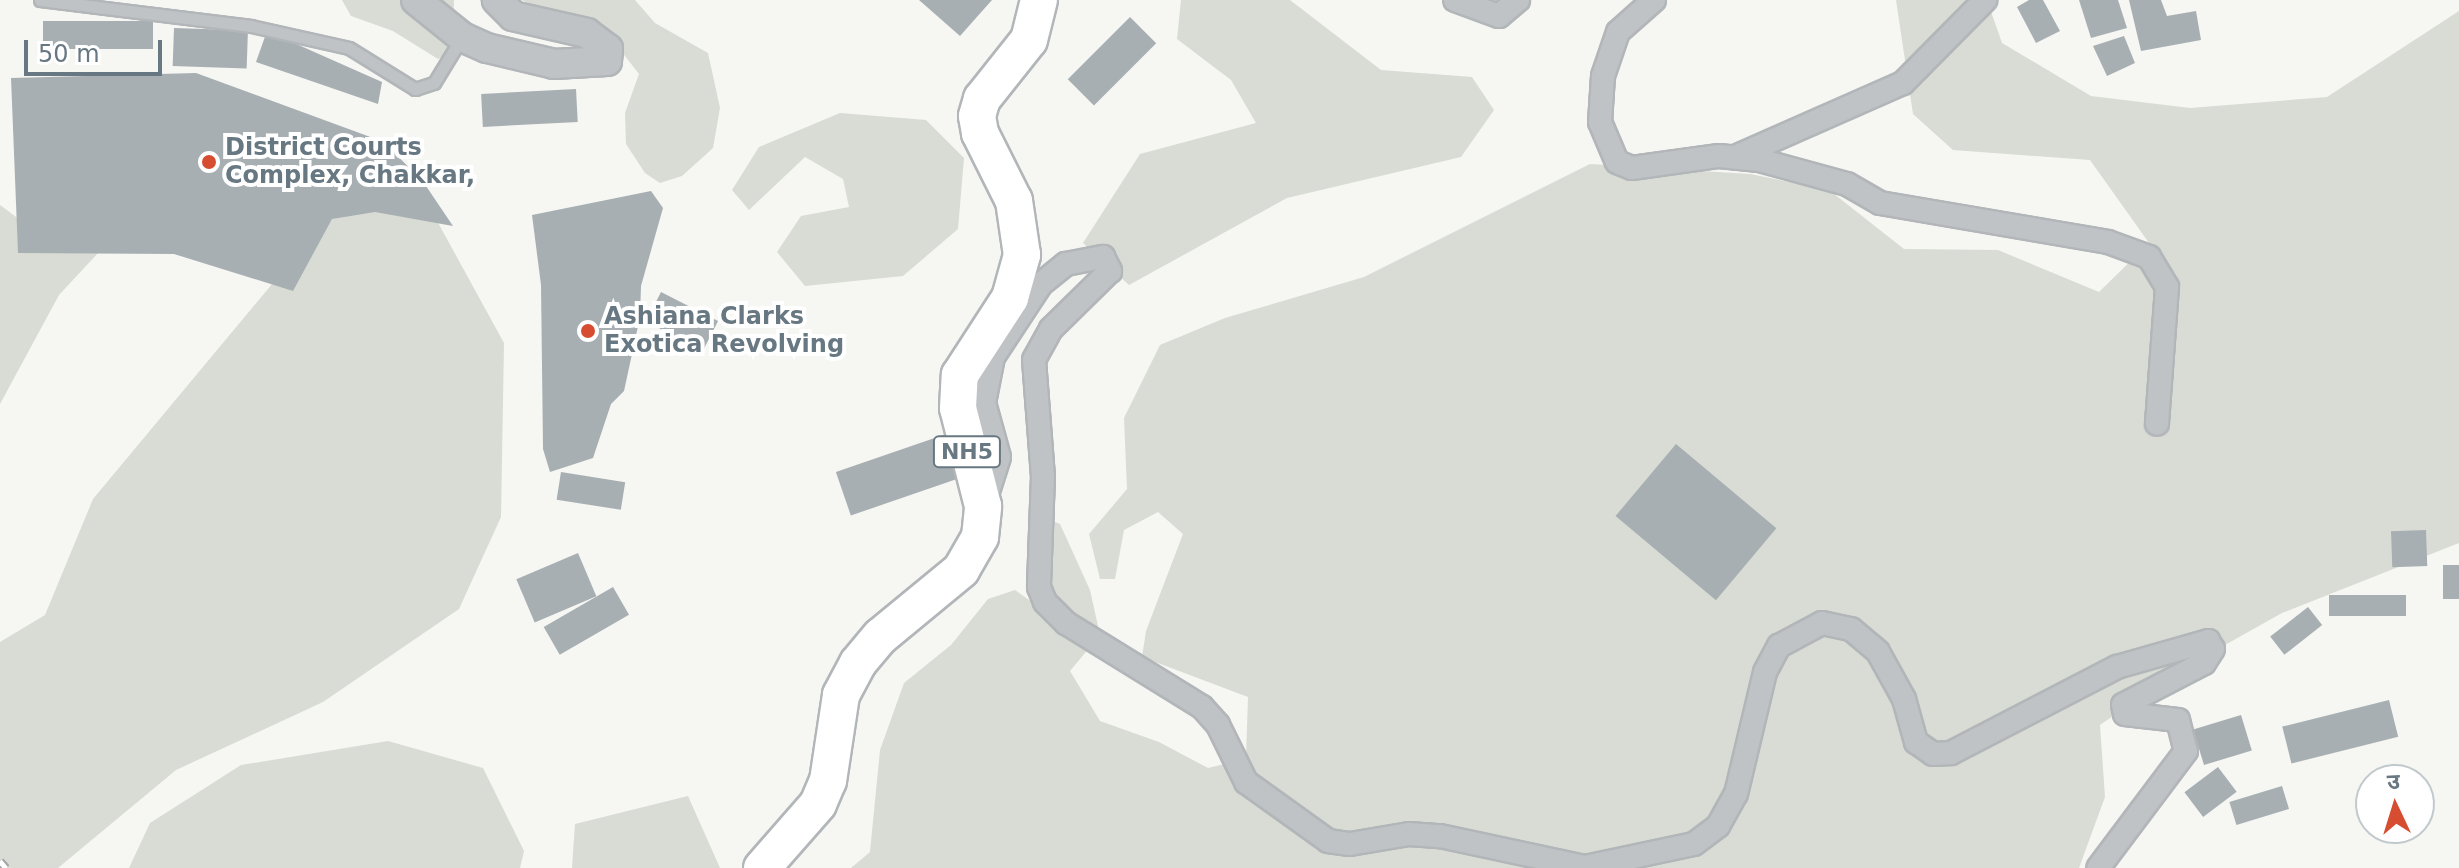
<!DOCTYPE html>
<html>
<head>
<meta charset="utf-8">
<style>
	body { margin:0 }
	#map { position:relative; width:2459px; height:868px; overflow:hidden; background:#f6f6f3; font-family:"DejaVu Sans","Noto Sans Devanagari",sans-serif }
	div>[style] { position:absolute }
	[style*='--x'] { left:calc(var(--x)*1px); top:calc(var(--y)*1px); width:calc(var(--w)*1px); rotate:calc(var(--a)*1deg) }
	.green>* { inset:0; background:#d8dcd4 }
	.building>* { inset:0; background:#a7afb3; transform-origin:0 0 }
	.roads { filter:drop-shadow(2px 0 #b2b6b9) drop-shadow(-2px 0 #b2b6b9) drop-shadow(0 2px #b2b6b9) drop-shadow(0 -2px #b2b6b9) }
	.service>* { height:11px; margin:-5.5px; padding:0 5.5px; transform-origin:5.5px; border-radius:5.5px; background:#bfc3c6 }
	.minor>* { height:22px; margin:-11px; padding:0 11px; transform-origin:11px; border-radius:11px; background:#bfc3c6 }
	.tertiary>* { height:28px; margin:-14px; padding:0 14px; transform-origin:14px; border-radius:14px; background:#bfc3c6 }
	.trunk>* { height:36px; margin:-18px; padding:0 18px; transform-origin:18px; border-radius:18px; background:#fff }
	.rail>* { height:9px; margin-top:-4.5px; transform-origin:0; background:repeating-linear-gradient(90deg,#fff 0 18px,#a1a7ab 0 36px); box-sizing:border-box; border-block:2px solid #a1a7ab }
	.dots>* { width:22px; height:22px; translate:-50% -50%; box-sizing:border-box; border:4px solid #fff; border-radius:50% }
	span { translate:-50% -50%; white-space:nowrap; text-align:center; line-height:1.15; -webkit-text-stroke:8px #fff; paint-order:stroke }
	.shield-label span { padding:2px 6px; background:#fff; border:2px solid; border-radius:6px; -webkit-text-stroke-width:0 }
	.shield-label { font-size:22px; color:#677882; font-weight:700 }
	.poi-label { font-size:24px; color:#677882; font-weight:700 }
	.left { translate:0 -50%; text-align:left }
	.north { position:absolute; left:2355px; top:764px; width:80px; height:80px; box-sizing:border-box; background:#fff; border:2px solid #c2c9cd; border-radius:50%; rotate:356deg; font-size:22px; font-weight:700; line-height:32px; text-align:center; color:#677882 }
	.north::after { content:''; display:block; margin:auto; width:28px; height:36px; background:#d64d32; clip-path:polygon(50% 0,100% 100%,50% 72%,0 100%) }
	.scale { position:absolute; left:24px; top:40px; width:138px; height:36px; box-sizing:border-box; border:4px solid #677882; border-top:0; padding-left:10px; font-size:24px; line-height:28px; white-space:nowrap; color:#677882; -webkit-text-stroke:6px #fff; paint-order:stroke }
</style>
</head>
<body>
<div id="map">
	<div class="green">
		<i style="clip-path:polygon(342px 0,454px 0,452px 53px,438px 59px,393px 31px,351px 16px)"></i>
		<i style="clip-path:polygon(522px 0,635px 0,655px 23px,708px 53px,720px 108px,713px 148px,682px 176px,660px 183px,645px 173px,626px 144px,625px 113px,639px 74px,618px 47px)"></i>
		<i style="clip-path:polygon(1181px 0,1290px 0,1381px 70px,1472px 77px,1494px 110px,1461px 157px,1287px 198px,1129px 285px,1083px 243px,1140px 154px,1256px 123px,1231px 80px,1177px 39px)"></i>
		<i style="clip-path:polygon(1896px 0,1987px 0,2002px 43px,2091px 96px,2190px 108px,2327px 97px,2459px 11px,2459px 543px,2282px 613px,2182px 669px,2100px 725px,2105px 797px,2079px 868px,851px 868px,870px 852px,880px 750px,904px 683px,951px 645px,988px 599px,1015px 590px,1053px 617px,1040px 568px,1047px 519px,1060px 524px,1090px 590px,1100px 635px,1070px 671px,1100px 721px,1159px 742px,1208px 768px,1246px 759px,1248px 697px,1142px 657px,1146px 631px,1183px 534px,1158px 512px,1124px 530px,1115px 579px,1100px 579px,1089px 534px,1127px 489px,1124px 418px,1160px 345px,1225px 318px,1364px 277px,1590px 164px,1750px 174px,1829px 190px,1904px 249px,1998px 250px,2099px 292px,2149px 243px,2090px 160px,1953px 150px,1913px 114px)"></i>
		<i style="clip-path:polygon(840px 113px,926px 120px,964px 158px,958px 229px,903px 276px,805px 286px,777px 252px,801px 216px,849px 207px,843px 179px,805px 157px,749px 210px,732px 190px,759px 147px)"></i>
		<i style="clip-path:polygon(0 205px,31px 228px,125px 224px,59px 295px,0 404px)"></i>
		<i style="clip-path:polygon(337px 206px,436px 219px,504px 343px,501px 517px,459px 609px,323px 702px,176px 770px,58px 868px,0 868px,0 642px,45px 615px,93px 499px)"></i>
		<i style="clip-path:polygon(388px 741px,483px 768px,524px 851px,520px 868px,129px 868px,150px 823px,241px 765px)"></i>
		<i style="clip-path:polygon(688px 796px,720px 868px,572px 868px,575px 824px)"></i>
	</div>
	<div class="building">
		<i style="clip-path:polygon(919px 0,992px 0,960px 36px)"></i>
		<i style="clip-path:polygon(2029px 0,2043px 0,2060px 31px,2036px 43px,2017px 7px)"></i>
		<i style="clip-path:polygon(2079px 0,2118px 0,2127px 28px,2091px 38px)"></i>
		<i style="clip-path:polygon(2129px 0,2161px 0,2167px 16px,2196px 11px,2201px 40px,2141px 51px)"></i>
		<i style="left:1130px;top:17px;width:37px;height:88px;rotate:45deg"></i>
		<i style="left:153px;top:21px;width:28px;height:110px;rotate:90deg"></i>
		<i style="left:174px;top:28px;width:74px;height:38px;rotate:2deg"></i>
		<i style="clip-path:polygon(267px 31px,382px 82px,378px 104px,256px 62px)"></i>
		<i style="clip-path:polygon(2124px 36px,2135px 63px,2107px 76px,2093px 46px)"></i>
		<i style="clip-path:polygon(196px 73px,384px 142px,424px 183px,453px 226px,375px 212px,332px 219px,293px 291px,174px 254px,18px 253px,11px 78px)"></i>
		<i style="left:576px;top:89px;width:33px;height:95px;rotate:87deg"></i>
		<i style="clip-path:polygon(651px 191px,663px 208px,641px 286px,640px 317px,624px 391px,611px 404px,593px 458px,550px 472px,543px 449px,541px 285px,532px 215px)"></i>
		<i style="left:661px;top:292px;width:64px;height:33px;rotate:27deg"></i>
		<i style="left:955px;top:431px;width:46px;height:126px;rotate:71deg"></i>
		<i style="left:1676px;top:444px;width:131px;height:94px;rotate:40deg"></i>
		<i style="left:561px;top:472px;width:65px;height:28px;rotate:9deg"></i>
		<i style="left:2426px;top:530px;width:36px;height:35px;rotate:88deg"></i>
		<i style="left:578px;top:553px;width:47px;height:67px;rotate:67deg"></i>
		<i style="left:2459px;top:565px;width:34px;height:16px;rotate:90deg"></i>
		<i style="left:613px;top:587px;width:32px;height:80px;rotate:60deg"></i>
		<i style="left:2406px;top:595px;width:21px;height:77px;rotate:90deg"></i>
		<i style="left:2308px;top:607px;width:23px;height:48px;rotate:52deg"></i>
		<i style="left:2389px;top:700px;width:38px;height:110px;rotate:76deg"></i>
		<i style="left:2241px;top:715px;width:37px;height:50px;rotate:73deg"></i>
		<i style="left:2218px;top:767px;width:31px;height:42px;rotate:53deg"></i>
		<i style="left:2282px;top:786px;width:24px;height:55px;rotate:73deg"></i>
	</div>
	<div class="roads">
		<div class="service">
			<i style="--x:40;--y:0;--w:213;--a:7"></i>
			<i style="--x:251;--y:26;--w:100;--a:12.7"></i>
			<i style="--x:349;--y:48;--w:78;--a:31.8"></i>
			<i style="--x:415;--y:89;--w:20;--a:-18"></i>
			<i style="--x:434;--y:83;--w:54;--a:-58.7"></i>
		</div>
		<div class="minor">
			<i style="--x:1455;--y:0;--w:47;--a:20"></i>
			<i style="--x:1499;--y:16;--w:25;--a:-40"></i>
			<i style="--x:1654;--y:0;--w:48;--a:138.4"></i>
			<i style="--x:1618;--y:32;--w:46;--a:108.8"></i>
			<i style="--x:1603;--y:76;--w:46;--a:93.7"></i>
			<i style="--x:1600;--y:122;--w:43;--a:67"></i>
			<i style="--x:1617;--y:162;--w:16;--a:22"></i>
			<i style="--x:1632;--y:168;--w:88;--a:-7.9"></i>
			<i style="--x:1719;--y:156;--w:40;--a:5.7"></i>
			<i style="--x:1759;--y:160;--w:91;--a:15.3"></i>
			<i style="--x:1847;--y:184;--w:38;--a:30"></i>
			<i style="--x:1880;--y:203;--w:231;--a:9.7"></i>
			<i style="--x:2108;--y:242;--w:44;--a:20.1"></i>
			<i style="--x:2149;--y:257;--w:35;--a:59"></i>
			<i style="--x:2167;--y:287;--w:137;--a:94.2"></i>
			<i style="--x:1735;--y:157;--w:184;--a:-23.8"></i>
			<i style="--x:1903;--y:83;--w:117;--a:-45.3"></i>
			<i style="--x:985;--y:501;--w:46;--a:-72.3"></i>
			<i style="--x:999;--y:457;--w:56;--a:-105.5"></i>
			<i style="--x:984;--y:403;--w:47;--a:-78.9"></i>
			<i style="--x:993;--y:357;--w:87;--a:-56.7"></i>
			<i style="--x:1041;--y:284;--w:32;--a:-39"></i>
			<i style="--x:1066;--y:264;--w:38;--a:-11"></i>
			<i style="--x:1103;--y:257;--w:16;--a:63"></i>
			<i style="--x:1110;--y:271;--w:83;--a:135.5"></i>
			<i style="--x:1051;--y:329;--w:35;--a:119"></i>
			<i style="--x:1034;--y:360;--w:116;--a:85.6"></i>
			<i style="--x:1043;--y:476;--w:111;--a:92.1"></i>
			<i style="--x:1039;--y:587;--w:16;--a:68"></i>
			<i style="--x:1045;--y:602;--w:30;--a:45"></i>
			<i style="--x:1066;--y:623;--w:160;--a:31.7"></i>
			<i style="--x:1202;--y:707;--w:24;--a:48"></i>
			<i style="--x:1218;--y:725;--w:64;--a:63.8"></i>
			<i style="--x:1246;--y:782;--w:101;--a:35.7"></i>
			<i style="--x:1328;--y:841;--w:22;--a:8"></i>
			<i style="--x:1350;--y:844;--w:60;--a:-9.6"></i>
			<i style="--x:1409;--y:834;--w:31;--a:4"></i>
			<i style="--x:1440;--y:836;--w:148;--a:12.1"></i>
			<i style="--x:1585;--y:867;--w:111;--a:-11.9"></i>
			<i style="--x:1694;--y:844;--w:30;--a:-37"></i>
			<i style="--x:1718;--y:826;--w:37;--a:-61"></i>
			<i style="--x:1736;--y:794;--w:125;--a:-76.6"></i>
			<i style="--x:1765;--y:672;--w:30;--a:-62"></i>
			<i style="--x:1779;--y:646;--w:49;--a:-28.1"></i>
			<i style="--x:1822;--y:623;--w:30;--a:12"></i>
			<i style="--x:1851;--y:629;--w:35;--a:40"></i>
			<i style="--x:1878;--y:652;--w:54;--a:61"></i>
			<i style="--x:1904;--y:699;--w:45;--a:74.4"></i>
			<i style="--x:1916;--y:742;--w:21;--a:35"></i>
			<i style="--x:1933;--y:754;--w:18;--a:-3"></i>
			<i style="--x:1951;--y:753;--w:187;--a:-27.4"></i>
			<i style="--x:2117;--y:667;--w:95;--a:-15.9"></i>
			<i style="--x:2208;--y:641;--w:9;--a:58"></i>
			<i style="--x:2213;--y:649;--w:17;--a:123"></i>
			<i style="--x:2204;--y:663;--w:91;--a:152.6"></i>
			<i style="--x:2123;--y:705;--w:9;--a:77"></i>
			<i style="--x:2125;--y:714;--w:53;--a:6.5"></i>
			<i style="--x:2178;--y:720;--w:32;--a:76"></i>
			<i style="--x:2186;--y:751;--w:146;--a:126.9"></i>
		</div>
		<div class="tertiary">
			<i style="--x:416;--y:0;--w:59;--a:38.8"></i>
			<i style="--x:462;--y:37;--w:27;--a:24"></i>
			<i style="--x:487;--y:48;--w:69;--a:13.4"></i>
			<i style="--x:554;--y:64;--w:53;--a:-3.2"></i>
			<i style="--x:607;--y:61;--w:12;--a:-85"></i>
			<i style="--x:608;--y:49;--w:26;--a:-143"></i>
			<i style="--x:587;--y:33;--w:76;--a:-167.1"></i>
			<i style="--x:513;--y:16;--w:23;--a:-135"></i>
		</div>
		<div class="trunk">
			<i style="--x:762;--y:868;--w:85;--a:-48.8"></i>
			<i style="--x:818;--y:804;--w:25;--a:-67"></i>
			<i style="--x:828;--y:781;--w:87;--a:-81.4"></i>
			<i style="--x:841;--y:695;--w:36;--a:-62"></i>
			<i style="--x:858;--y:663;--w:35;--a:-50"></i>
			<i style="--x:881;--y:636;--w:104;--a:-39.5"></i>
			<i style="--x:961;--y:570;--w:38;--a:-60"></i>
			<i style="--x:980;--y:537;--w:31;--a:-84"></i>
			<i style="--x:983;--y:506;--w:101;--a:-104.3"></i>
			<i style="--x:958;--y:408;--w:33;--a:-87"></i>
			<i style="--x:960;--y:375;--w:92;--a:-57"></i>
			<i style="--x:1010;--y:298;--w:45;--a:-74.4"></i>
			<i style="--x:1022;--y:255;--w:55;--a:-98.4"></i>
			<i style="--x:1014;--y:201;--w:76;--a:-116.6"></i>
			<i style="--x:980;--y:133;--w:17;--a:-100"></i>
			<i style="--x:977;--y:116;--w:18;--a:-74"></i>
			<i style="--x:982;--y:99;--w:75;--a:-51.5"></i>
			<i style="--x:1029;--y:40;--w:41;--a:-76"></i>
		</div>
	</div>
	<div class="rail">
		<i style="--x:0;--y:861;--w:9;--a:49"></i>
	</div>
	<div class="dots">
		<i style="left:209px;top:162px;background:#d64d32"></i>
		<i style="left:588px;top:331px;background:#d64d32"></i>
	</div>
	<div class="shield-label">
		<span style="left:967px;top:452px">NH5</span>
	</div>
	<div class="poi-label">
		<span class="left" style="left:225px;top:162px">District Courts<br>Complex, Chakkar,</span>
		<span class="left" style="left:604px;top:331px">Ashiana Clarks<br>Exotica Revolving</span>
	</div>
	<div class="north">उ</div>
	<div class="scale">50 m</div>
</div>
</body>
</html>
